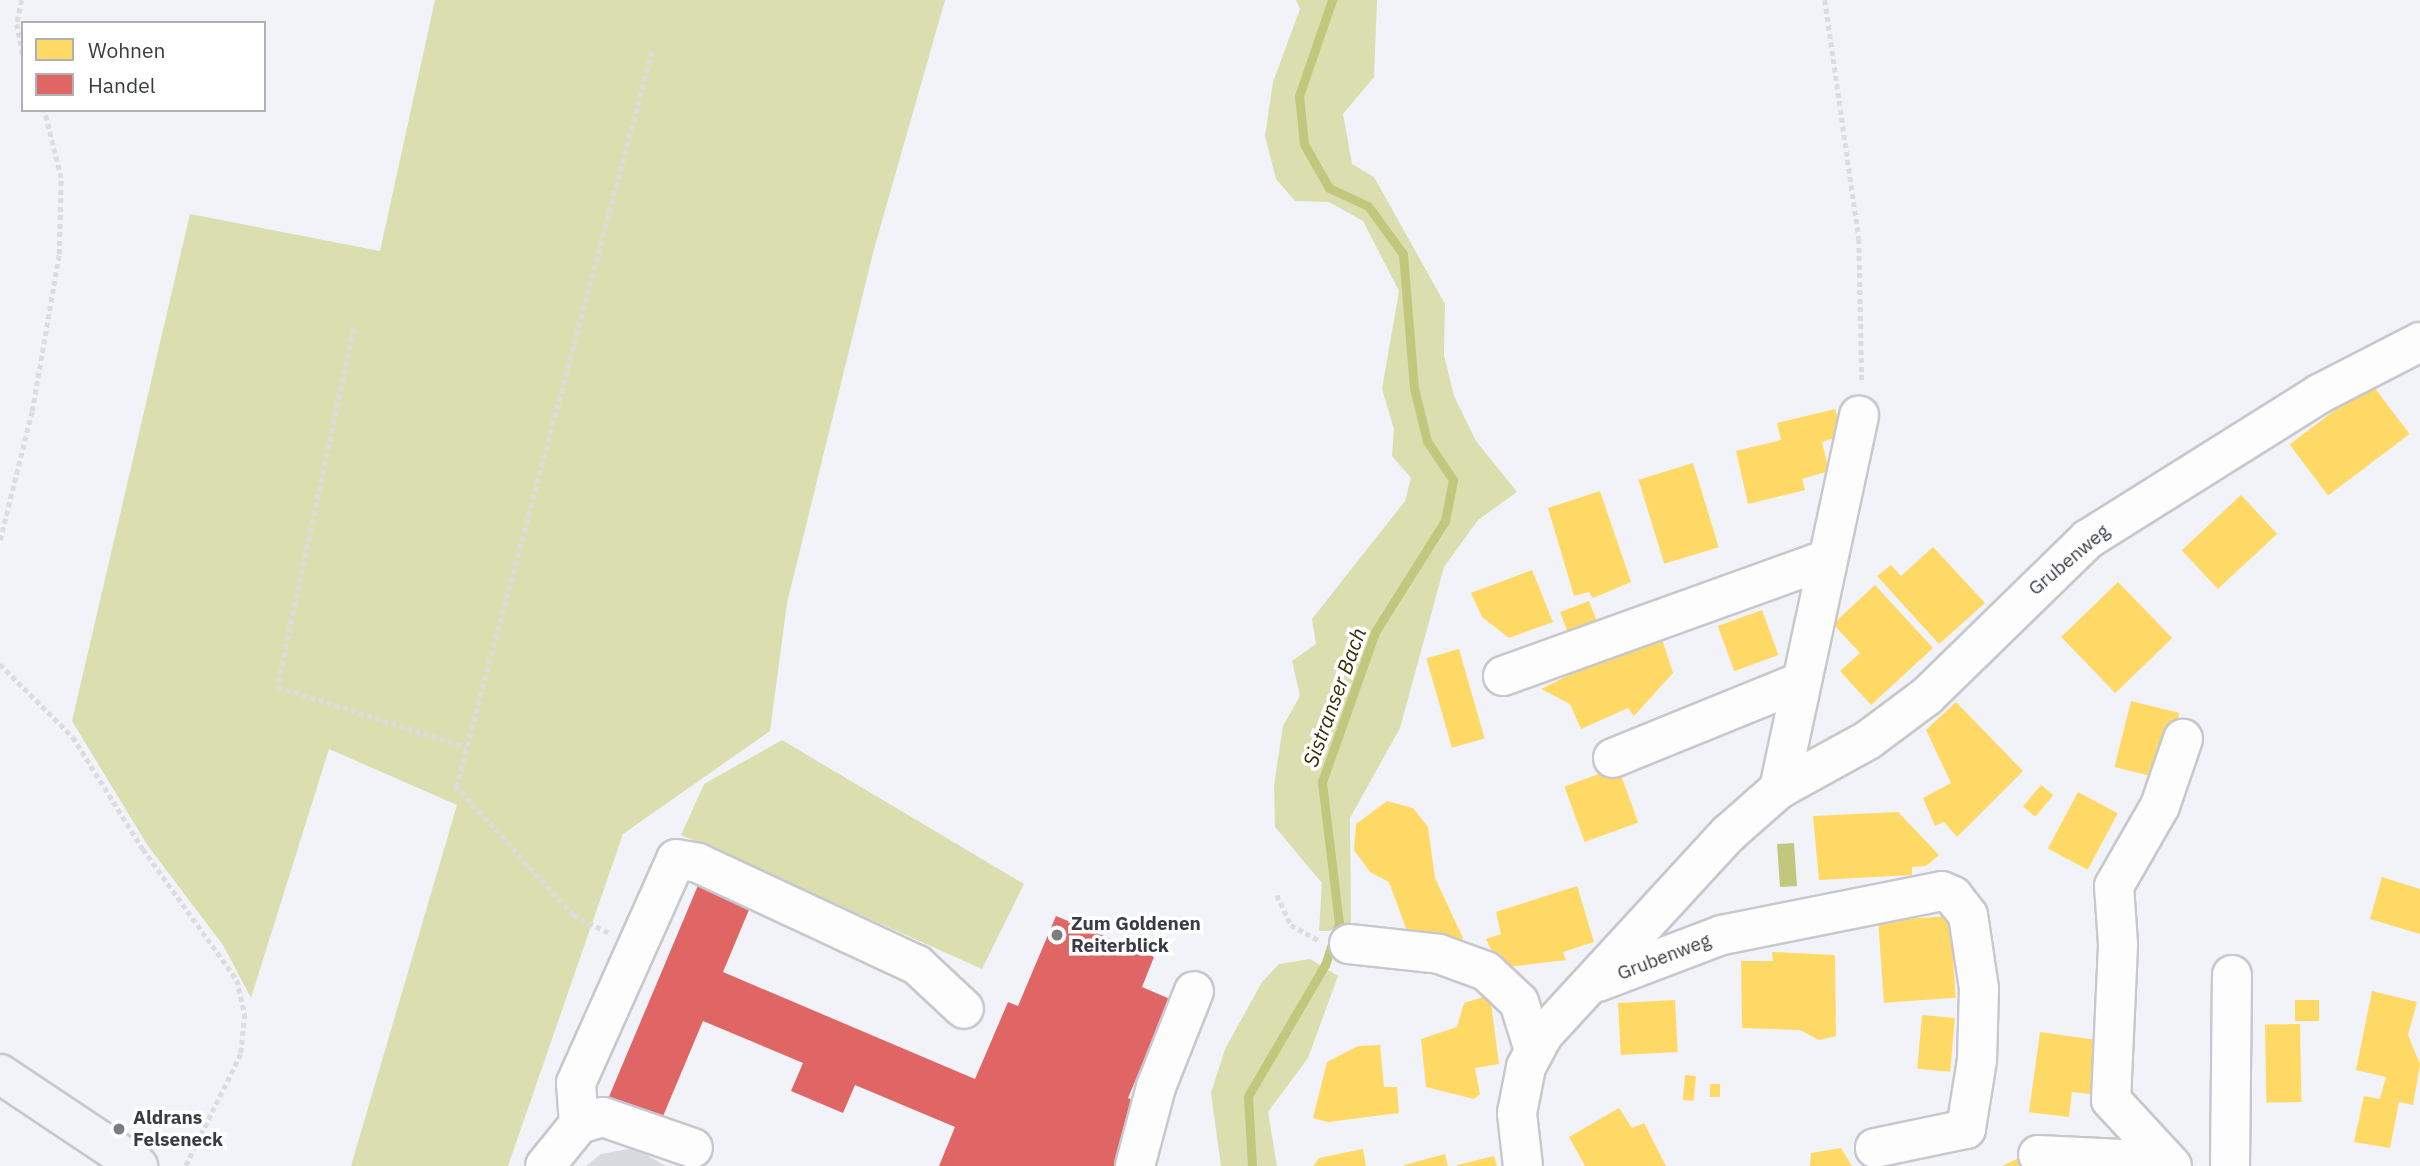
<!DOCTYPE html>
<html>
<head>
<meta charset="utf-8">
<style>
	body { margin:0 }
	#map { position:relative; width:2420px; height:1166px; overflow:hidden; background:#f2f3f8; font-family:"IBM Plex Sans",sans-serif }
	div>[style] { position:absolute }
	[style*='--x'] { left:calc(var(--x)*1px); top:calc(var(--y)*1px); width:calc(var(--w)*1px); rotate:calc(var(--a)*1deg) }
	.green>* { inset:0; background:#dbdfb0 }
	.water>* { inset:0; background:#c2c77e; transform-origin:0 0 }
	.homes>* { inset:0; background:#ffd966; transform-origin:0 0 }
	.shops>* { inset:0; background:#e06666 }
	.stream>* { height:9px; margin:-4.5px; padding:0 4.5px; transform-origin:4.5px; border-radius:4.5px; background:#c2c77e }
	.building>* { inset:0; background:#d9dadf }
	.path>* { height:4.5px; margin-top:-2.25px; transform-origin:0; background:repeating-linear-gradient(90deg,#dcdcde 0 5px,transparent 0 8.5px) }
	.roads { filter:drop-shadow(2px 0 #c7c8ce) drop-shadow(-2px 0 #c7c8ce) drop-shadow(0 2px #c7c8ce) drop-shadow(0 -2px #c7c8ce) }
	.minor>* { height:38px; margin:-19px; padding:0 19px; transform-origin:19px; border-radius:19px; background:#fdfdfe }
	.major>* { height:38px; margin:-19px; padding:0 19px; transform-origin:19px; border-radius:19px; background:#f2f3f9 }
	.dots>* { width:19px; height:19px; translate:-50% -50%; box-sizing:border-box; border:4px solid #fefffe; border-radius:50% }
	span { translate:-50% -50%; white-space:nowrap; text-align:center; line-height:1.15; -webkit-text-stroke:7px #fefffe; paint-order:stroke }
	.street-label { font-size:19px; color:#3a3c43 }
	.poi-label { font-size:19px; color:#3a3c43; font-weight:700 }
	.left { translate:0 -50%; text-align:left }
	.water-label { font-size:21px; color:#2d2e01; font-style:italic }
	.legend { position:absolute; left:21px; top:21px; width:245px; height:91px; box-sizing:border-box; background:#fefffe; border:2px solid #b0b1b3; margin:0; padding:9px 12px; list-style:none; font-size:21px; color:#3a3c43 }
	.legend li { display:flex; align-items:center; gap:14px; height:35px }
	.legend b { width:35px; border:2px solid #b0b1b3 }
</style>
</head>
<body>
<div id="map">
	<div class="green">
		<i style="clip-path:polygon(435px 0,945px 0,874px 249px,787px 603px,770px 731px,623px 834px,508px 1166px,351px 1166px,457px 805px,329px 749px,251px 998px,223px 945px,148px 846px,72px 721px,190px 214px,380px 251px)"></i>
		<i style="clip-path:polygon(1296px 0,1377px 0,1374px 77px,1343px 114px,1352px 164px,1374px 177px,1445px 304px,1444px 355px,1454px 396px,1476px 441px,1517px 492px,1478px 520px,1444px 567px,1400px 728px,1350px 818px,1351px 924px,1329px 931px,1319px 931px,1322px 883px,1275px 827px,1274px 785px,1283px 726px,1300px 696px,1292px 661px,1316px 644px,1312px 619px,1405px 501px,1411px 478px,1392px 456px,1394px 429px,1382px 389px,1399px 291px,1363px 221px,1329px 202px,1295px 201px,1276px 179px,1265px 136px,1273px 82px,1300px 9px)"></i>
		<i style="clip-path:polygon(782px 740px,1024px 884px,982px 969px,681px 835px,704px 784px)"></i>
		<i style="clip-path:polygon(1310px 959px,1338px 976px,1308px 1058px,1268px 1112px,1277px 1166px,1221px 1166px,1211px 1093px,1225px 1049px,1262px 982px,1279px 964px)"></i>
	</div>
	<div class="water">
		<i style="left:1794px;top:843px;width:43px;height:17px;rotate:86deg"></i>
	</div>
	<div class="homes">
		<i style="left:2371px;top:383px;width:64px;height:102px;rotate:53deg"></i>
		<i style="clip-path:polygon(1835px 409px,1843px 435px,1822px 442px,1829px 471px,1802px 479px,1805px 490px,1748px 504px,1736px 451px,1781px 440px,1777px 423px)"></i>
		<i style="left:1693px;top:463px;width:88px;height:57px;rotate:73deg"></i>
		<i style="clip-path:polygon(1600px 491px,1631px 582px,1593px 598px,1589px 592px,1574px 596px,1548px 508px)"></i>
		<i style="left:2241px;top:495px;width:53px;height:81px;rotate:47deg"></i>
		<i style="clip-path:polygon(1933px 547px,1985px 603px,1939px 644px,1877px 576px,1891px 565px,1901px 576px)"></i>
		<i style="clip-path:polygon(1532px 570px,1553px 622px,1509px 638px,1482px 617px,1471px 593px)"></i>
		<i style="left:2118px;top:582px;width:78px;height:79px;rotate:46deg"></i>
		<i style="clip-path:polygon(1875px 585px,1933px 648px,1871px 705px,1840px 671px,1860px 653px,1833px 624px)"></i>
		<i style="left:1589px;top:601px;width:33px;height:31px;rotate:69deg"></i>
		<i style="left:1762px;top:610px;width:48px;height:47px;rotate:70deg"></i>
		<i style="clip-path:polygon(1659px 630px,1673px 673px,1634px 716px,1628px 708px,1581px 729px,1570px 704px,1541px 689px)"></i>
		<i style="left:1459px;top:649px;width:93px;height:34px;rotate:74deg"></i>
		<i style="left:2131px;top:701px;width:50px;height:68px;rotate:14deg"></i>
		<i style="clip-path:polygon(1956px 702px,2023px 771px,1957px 837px,1944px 822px,1935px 826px,1923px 798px,1951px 783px,1926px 730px)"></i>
		<i style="left:1618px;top:767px;width:59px;height:57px;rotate:70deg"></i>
		<i style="left:2041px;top:785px;width:16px;height:28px;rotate:40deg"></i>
		<i style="left:2078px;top:792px;width:45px;height:64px;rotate:28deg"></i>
		<i style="clip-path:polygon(1387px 801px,1413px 808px,1428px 827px,1435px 878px,1463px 938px,1454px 948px,1411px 942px,1389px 882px,1370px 872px,1354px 850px,1356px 824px)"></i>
		<i style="clip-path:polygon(1898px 812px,1939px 855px,1926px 866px,1912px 867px,1912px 875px,1819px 880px,1813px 816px)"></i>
		<i style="clip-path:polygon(2382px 877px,2420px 889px,2420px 934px,2370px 919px)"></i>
		<i style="clip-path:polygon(1577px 886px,1594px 942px,1563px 952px,1566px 960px,1500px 968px,1486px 939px,1501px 934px,1496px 912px)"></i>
		<i style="left:1950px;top:916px;width:82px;height:72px;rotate:86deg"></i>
		<i style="clip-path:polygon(1772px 952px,1835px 955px,1836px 1036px,1819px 1040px,1800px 1030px,1742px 1028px,1741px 961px,1773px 961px)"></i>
		<i style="clip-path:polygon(2372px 991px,2417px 1002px,2408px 1035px,2420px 1064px,2413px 1105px,2399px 1102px,2390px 1148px,2354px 1142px,2364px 1096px,2380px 1099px,2386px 1077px,2356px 1070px)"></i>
		<i style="clip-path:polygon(1490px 995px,1499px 1064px,1475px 1068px,1480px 1094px,1474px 1099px,1426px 1087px,1421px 1039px,1457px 1027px,1464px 1003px)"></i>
		<i style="left:1675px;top:1000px;width:52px;height:57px;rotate:87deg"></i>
		<i style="left:2295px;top:1000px;width:24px;height:21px"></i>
		<i style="left:1922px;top:1015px;width:33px;height:54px;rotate:5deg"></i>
		<i style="left:2300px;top:1024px;width:78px;height:35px;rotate:89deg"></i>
		<i style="clip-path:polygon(2040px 1032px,2097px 1040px,2090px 1094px,2072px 1092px,2069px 1117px,2029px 1112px)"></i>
		<i style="clip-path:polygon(1380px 1045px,1384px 1087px,1397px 1087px,1399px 1113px,1328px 1122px,1313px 1118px,1327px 1062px,1358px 1046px)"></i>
		<i style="left:1685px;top:1075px;width:11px;height:25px;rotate:5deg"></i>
		<i style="left:1710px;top:1084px;width:10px;height:13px"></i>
		<i style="clip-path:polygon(1619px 1108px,1632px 1128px,1644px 1123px,1666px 1166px,1585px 1166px,1569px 1137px)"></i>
		<i style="clip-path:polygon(1841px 1148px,1852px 1166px,1810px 1166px,1811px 1153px)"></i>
		<i style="clip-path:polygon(1363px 1149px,1366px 1166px,1313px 1166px,1319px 1158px)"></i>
		<i style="clip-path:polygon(1445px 1154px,1448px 1166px,1405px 1166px,1404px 1165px)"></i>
		<i style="clip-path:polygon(1494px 1156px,1497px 1166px,1457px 1166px,1457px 1165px)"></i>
		<i style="clip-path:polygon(2021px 1157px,2043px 1166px,2002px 1166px)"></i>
	</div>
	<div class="shops">
		<i style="clip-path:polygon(699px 883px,751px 905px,723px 972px,975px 1079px,1008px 1002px,1018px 1006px,1056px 916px,1154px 957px,1142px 987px,1170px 999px,1128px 1098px,1148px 1106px,1123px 1166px,939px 1166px,955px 1127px,855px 1085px,843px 1113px,791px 1091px,803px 1063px,703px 1021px,661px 1121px,608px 1099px)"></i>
	</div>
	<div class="stream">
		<i style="--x:1252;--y:1166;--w:70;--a:-93.3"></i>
		<i style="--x:1248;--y:1096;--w:152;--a:-59.6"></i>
		<i style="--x:1325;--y:965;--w:44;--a:-71.6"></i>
		<i style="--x:1339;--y:923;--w:142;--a:-96.9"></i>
		<i style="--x:1322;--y:782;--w:159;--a:-70.5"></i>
		<i style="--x:1375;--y:632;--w:131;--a:-57.8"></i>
		<i style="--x:1445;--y:521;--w:42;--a:-79"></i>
		<i style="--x:1453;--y:480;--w:47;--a:-123.7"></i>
		<i style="--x:1427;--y:441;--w:55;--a:-103.8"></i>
		<i style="--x:1414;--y:388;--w:134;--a:-94.7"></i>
		<i style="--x:1403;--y:254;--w:59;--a:-126.1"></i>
		<i style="--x:1368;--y:206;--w:43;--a:-155.2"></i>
		<i style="--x:1329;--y:188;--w:51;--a:-119.6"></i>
		<i style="--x:1304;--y:144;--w:48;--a:-95.9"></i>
		<i style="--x:1299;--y:96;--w:102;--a:-71"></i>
	</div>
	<div class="building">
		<i style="clip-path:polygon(634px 1148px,666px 1166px,586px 1166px,601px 1154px)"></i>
	</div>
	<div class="path">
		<i style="--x:22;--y:0;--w:25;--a:102"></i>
		<i style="--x:17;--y:24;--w:33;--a:79"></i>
		<i style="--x:1825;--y:0;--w:241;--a:81.9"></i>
		<i style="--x:1859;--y:239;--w:143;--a:88.8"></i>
		<i style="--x:354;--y:328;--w:367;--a:102"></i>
		<i style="--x:278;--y:687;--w:197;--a:17.7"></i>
		<i style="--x:0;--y:540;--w:133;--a:-76.1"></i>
		<i style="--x:32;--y:411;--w:159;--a:-80.2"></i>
		<i style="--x:59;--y:254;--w:76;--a:-88.5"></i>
		<i style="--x:61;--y:178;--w:70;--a:-104"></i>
		<i style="--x:0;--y:664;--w:103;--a:45"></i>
		<i style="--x:73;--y:737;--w:132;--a:58"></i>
		<i style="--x:143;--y:849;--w:161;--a:54.3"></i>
		<i style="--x:237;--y:980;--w:35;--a:77"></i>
		<i style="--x:245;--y:1014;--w:40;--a:95.7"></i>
		<i style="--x:241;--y:1054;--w:125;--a:116.2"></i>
		<i style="--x:1277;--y:895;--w:33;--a:65"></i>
		<i style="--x:1291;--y:925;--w:31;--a:29"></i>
		<i style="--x:608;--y:933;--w:39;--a:-153"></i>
		<i style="--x:573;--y:915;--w:173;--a:-132.4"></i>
		<i style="--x:456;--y:787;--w:762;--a:-75.09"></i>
	</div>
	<div class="roads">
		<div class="minor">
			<i style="--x:1503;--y:676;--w:345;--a:-19.8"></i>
			<i style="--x:1613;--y:758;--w:200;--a:-22.1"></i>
			<i style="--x:1779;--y:789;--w:382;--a:-77.9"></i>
			<i style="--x:1349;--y:944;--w:91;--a:6.3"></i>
			<i style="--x:1439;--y:954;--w:50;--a:19.9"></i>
			<i style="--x:1486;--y:971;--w:45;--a:43.2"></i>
			<i style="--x:1519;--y:1002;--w:50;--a:72.6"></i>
			<i style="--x:1598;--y:982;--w:133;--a:-20.8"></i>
			<i style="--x:1722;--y:935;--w:224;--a:-11.3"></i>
			<i style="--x:1942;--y:891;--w:12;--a:24"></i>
			<i style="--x:1953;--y:896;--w:24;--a:52"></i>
			<i style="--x:1968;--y:915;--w:75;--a:81.5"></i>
			<i style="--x:1979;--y:989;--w:71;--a:91.6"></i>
			<i style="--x:1977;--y:1060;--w:70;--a:99.1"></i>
			<i style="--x:1966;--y:1129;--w:93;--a:168.2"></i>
			<i style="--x:579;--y:1124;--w:41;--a:-94.2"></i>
			<i style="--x:576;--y:1083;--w:245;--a:-65.9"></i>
			<i style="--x:676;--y:859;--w:22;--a:10"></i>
			<i style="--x:698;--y:863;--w:242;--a:25"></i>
			<i style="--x:917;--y:965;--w:64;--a:43.1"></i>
			<i style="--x:2038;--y:1155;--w:125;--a:2.7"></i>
			<i style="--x:545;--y:1166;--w:54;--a:-51"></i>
			<i style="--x:579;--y:1124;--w:25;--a:-16"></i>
			<i style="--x:603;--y:1117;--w:95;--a:19"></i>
			<i style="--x:1135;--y:1166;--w:82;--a:-75.1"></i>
			<i style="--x:1156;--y:1087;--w:103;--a:-68.4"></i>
			<i style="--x:1523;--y:1166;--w:53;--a:-96.5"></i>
			<i style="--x:1517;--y:1113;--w:47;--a:-78.9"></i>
			<i style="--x:1526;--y:1067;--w:36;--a:-62"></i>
			<i style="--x:1543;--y:1035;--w:273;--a:-47.4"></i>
			<i style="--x:1728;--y:834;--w:68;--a:-41.4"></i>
			<i style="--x:1779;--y:789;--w:102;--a:-28.8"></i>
			<i style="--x:1868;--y:740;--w:74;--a:-36.7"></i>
			<i style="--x:1927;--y:696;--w:225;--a:-44.3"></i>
			<i style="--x:2088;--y:539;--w:273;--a:-32.1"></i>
			<i style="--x:2319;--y:394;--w:114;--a:-27.2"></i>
			<i style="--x:2172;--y:1166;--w:90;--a:-132.7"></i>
			<i style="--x:2111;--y:1100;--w:156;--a:-87.4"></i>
			<i style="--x:2118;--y:944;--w:58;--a:-93.9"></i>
			<i style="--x:2114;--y:886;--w:92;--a:-60.1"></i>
			<i style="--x:2160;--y:806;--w:71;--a:-71.1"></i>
			<i style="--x:2230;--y:1166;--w:191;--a:-89.4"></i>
		</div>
		<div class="major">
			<i style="--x:0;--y:1074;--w:166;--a:33.7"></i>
		</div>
	</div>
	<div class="dots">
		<i style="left:1057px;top:935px;background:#7a7c82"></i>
		<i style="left:119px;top:1129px;background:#7a7c82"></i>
	</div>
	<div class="street-label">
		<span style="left:2069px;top:560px;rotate:-40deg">Grubenweg</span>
		<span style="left:1664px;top:957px;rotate:-21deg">Grubenweg</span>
	</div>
	<div class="poi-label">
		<span class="left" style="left:1071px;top:935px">Zum Goldenen<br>Reiterblick</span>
		<span class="left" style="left:133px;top:1129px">Aldrans<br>Felseneck</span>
	</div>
	<div class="water-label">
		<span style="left:1334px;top:697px;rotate:-70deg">Sistranser Bach</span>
	</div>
	<ul class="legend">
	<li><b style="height:19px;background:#ffd966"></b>Wohnen</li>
	<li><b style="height:19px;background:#e06666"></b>Handel</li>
	</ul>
</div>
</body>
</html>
